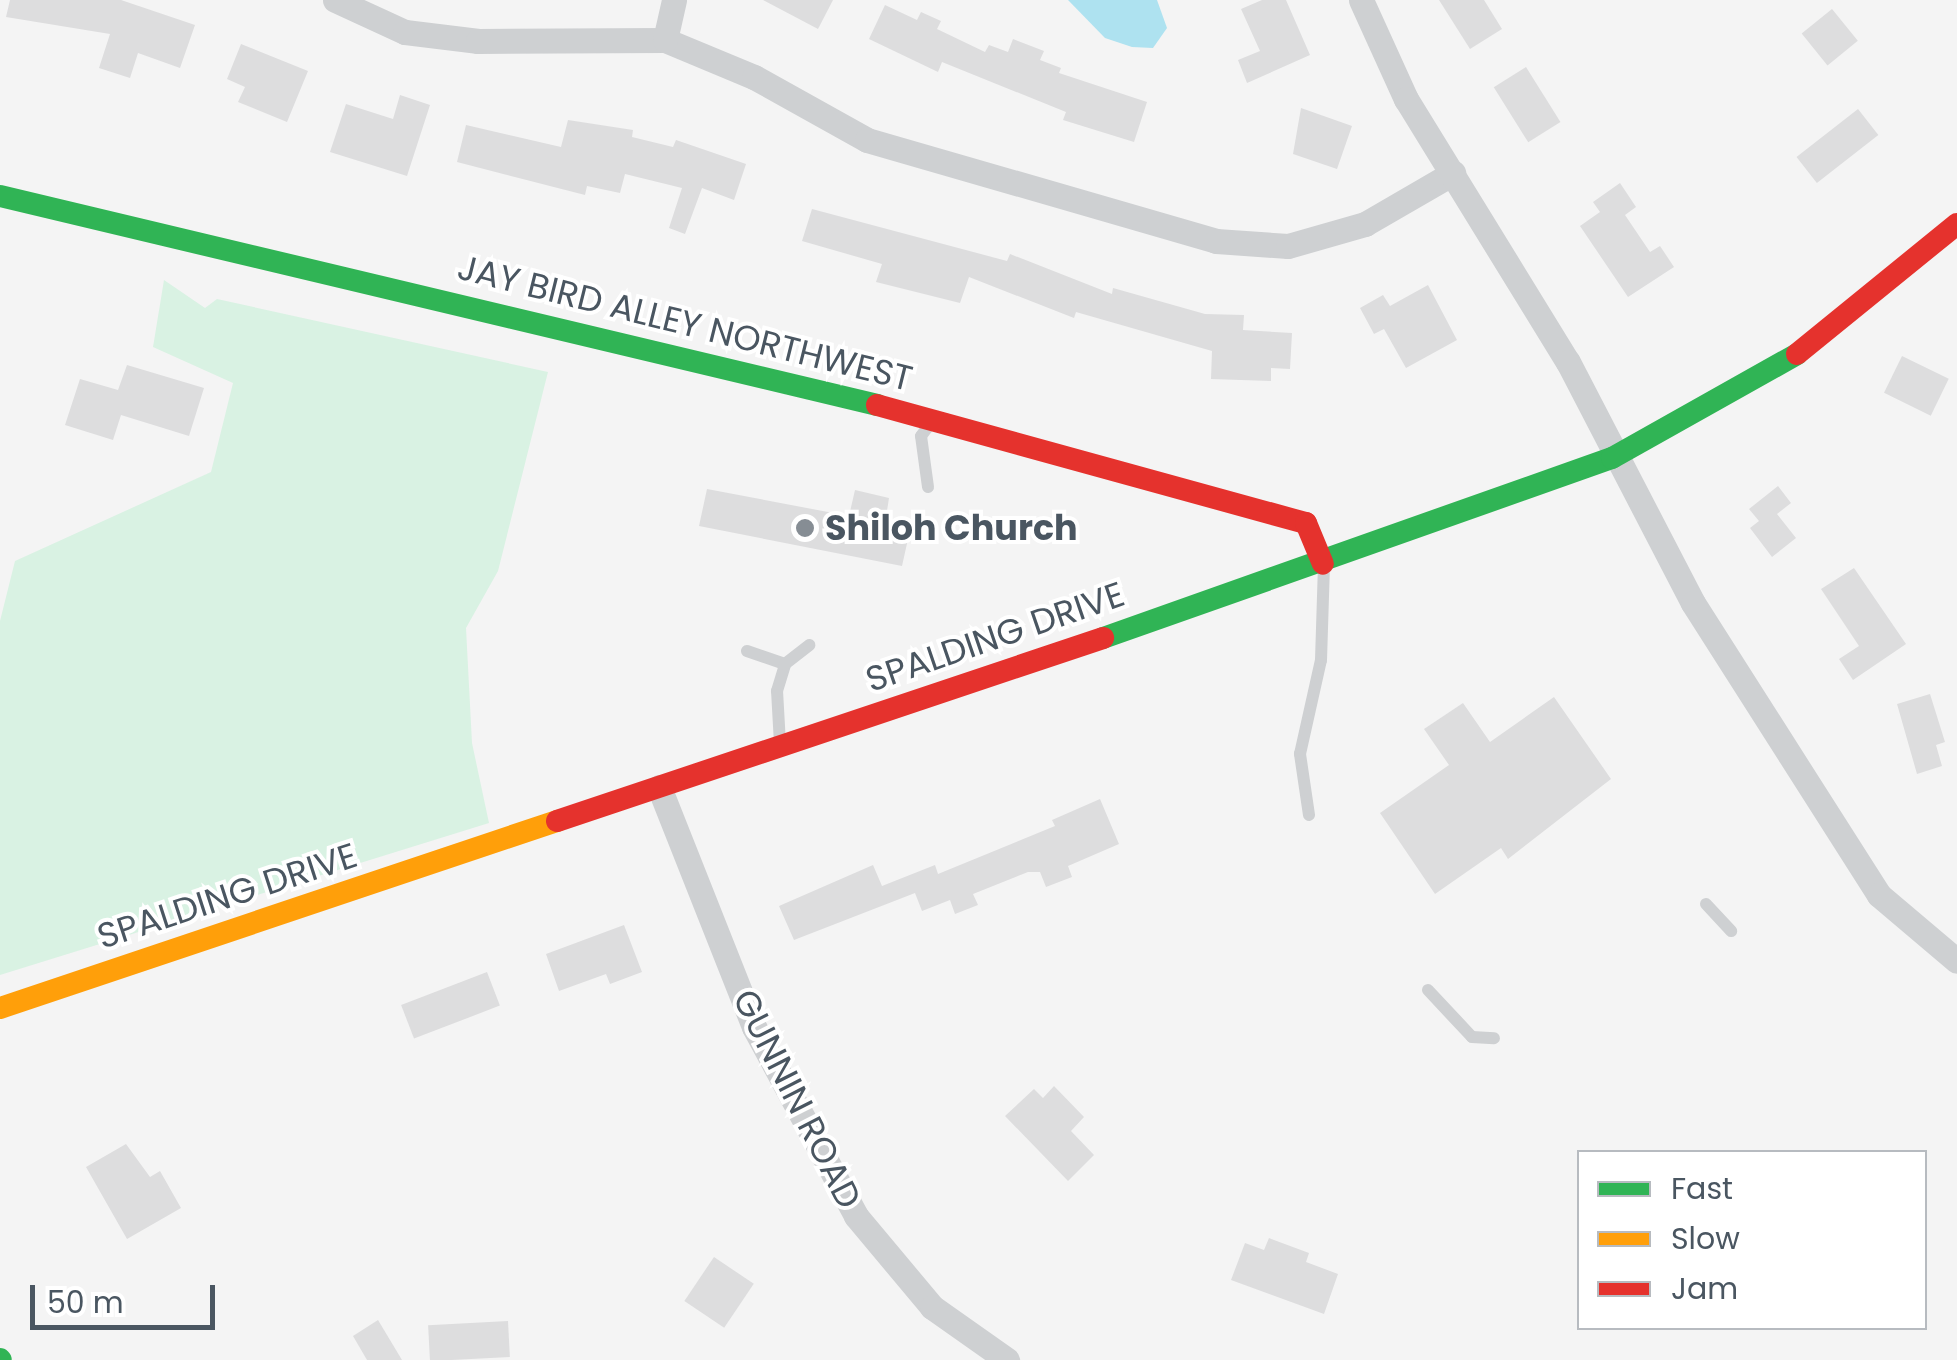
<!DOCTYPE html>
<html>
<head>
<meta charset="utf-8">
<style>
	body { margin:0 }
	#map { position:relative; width:1957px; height:1360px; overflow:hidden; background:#f4f4f4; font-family:Poppins,sans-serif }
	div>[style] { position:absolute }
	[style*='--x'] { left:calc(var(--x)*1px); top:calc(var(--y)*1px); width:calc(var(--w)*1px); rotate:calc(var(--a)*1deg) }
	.green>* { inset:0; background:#d9f2e3 }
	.water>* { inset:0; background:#aee2f0 }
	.building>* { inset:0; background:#ddddde; transform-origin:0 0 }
	.lane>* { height:12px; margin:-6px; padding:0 6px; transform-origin:6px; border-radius:6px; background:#ced0d2 }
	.street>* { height:25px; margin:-12.5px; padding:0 12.5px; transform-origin:12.5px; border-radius:12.5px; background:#ced0d2 }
	.fast>* { height:22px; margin:-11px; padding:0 11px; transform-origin:11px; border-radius:11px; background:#30b455 }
	.slow>* { height:22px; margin:-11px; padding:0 11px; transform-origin:11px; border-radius:11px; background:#ff9f0a }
	.jam>* { height:22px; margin:-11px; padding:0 11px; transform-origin:11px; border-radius:11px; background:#e5322d }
	.dots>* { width:28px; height:28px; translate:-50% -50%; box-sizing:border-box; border:5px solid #fff; border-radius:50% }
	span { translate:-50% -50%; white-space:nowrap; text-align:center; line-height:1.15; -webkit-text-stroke:8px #fff; paint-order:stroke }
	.street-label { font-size:35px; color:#4a5661 }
	.poi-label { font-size:35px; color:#4a5661; font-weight:700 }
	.left { translate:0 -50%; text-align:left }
	.legend { position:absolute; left:1577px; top:1150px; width:350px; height:180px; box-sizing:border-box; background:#fff; border:2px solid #b7bbc0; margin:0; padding:12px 18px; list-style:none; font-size:30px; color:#4a5661 }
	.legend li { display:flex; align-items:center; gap:20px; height:50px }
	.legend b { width:50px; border:2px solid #b7bbc0 }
	.scale { position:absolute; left:30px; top:1285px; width:185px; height:45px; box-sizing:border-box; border:5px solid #4a5661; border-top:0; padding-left:12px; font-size:30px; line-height:35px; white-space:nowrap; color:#4a5661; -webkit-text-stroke:8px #fff; paint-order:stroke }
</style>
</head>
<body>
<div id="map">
	<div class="green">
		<i style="clip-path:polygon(164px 280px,205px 308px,217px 299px,548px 372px,498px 571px,466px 628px,472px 743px,489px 823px,0 975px,0 621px,15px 561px,211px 472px,233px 383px,153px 347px)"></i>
	</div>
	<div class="water">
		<i style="clip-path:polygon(1068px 0,1157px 0,1167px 28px,1153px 48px,1132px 47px,1105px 38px)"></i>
	</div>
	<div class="building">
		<i style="clip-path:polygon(10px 0,121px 0,195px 25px,180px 68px,138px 53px,130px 78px,99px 68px,110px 34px,6px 17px)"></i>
		<i style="clip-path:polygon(763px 0,833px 0,818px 29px)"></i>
		<i style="clip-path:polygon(1262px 0,1286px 0,1310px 55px,1247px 83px,1238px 60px,1260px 51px,1241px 9px)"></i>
		<i style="clip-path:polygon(1439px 0,1484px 0,1502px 29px,1470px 49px)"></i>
		<i style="clip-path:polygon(885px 5px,917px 20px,921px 12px,941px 21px,937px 29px,985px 52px,989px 45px,1008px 52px,1013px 39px,1044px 51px,1040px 60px,1061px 68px,1059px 73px,1147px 102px,1134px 142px,1063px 120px,1066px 112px,942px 62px,938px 72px,869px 39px)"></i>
		<i style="left:1832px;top:9px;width:41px;height:39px;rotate:51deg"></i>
		<i style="clip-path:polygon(241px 44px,308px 71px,287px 122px,238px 102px,245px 87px,227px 79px)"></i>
		<i style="left:1526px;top:67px;width:65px;height:38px;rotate:58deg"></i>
		<i style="clip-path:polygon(400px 95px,430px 105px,407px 176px,330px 152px,346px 104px,393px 119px)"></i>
		<i style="clip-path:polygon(1301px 108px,1352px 126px,1337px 169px,1293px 154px)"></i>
		<i style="left:1858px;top:109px;width:33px;height:78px;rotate:52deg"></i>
		<i style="clip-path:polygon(568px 120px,633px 130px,632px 137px,673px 147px,676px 140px,746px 164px,734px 200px,702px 188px,685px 234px,669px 228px,682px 188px,625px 174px,620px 193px,587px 186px,585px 195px,457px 162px,466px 125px,561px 147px)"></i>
		<i style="clip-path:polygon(1620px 183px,1636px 207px,1625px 215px,1650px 252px,1660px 246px,1674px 267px,1628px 297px,1580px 226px,1600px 212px,1593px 202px)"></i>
		<i style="clip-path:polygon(812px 209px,1007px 261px,1010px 254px,1112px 294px,1113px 288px,1205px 314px,1244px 315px,1243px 330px,1292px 333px,1290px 369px,1271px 368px,1271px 381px,1211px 379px,1212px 351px,1076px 312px,1074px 318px,969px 277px,960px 303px,876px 282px,882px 264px,802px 241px)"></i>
		<i style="clip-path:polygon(1428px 285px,1457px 340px,1406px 368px,1384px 329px,1374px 334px,1360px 308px,1383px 295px,1390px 306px)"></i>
		<i style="left:1902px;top:356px;width:52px;height:41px;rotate:26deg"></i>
		<i style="clip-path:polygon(127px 365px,204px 388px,189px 436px,121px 415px,113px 440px,65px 425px,80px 379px,118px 390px)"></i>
		<i style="clip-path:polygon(1778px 486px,1791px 503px,1777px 514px,1796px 538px,1772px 557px,1750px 528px,1759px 521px,1749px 509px)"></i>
		<i style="clip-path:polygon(707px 489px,849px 516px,855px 490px,889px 498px,885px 524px,910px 530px,902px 566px,699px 526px)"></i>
		<i style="clip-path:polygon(1854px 568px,1906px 644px,1853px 680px,1839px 659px,1859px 646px,1821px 589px)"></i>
		<i style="clip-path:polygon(1930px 694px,1945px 742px,1936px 745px,1942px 766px,1917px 774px,1897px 704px)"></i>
		<i style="clip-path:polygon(1554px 697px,1611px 779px,1508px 859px,1501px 848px,1435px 894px,1380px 813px,1449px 765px,1424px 729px,1463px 703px,1490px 742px)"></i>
		<i style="clip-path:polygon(1100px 799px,1119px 844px,1068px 866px,1072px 877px,1046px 887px,1040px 872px,1028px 872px,973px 894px,978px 905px,955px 914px,950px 900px,922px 911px,915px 893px,794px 940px,779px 906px,873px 865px,882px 886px,935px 865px,938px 874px,1055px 826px,1052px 820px)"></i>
		<i style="clip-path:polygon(624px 925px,642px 972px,610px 984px,606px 974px,559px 991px,546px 954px)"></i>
		<i style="left:487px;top:972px;width:36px;height:92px;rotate:69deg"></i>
		<i style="clip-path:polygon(1054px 1086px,1084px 1117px,1071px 1131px,1094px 1155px,1068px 1181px,1005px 1116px,1034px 1089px,1043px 1098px)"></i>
		<i style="clip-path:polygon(126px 1144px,150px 1177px,160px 1171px,181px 1208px,127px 1239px,86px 1167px)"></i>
		<i style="clip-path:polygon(1269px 1238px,1309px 1253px,1306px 1262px,1338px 1274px,1324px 1314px,1231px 1280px,1245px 1243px,1264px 1250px)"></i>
		<i style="left:714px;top:1257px;width:48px;height:53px;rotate:34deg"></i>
		<i style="clip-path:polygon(378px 1320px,402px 1360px,367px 1360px,353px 1336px)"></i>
		<i style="left:508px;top:1321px;width:36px;height:80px;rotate:87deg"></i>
	</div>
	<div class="lane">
		<i style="--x:928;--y:487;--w:51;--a:-97.8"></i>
		<i style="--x:921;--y:436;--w:20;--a:-53"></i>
		<i style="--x:747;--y:651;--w:40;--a:18.9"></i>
		<i style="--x:780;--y:744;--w:53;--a:-93.2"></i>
		<i style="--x:777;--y:691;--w:28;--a:-73"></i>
		<i style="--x:785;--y:664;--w:31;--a:-38"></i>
		<i style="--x:1309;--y:815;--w:62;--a:-98.4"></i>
		<i style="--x:1300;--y:754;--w:96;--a:-77.4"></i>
		<i style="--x:1321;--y:660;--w:94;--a:-88.2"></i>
		<i style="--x:1706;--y:904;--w:37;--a:47"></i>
		<i style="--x:1428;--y:990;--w:64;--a:46.9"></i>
		<i style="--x:1472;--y:1037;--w:22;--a:3"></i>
	</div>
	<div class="street">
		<i style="--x:335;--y:0;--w:77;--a:24.6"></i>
		<i style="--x:405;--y:32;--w:74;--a:7"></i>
		<i style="--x:478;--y:41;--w:187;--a:-0.3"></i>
		<i style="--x:665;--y:40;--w:96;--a:22.6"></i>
		<i style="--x:754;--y:77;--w:129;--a:29.1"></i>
		<i style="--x:867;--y:140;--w:363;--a:16.1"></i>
		<i style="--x:1216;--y:241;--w:72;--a:4"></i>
		<i style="--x:1288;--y:246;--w:80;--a:-15.9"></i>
		<i style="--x:1365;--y:224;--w:102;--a:-30.1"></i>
		<i style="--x:1361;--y:0;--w:109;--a:65.6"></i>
		<i style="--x:1406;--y:99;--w:309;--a:58.4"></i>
		<i style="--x:1568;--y:362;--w:271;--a:62.6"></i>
		<i style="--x:1693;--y:603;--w:346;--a:57.5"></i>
		<i style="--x:1879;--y:895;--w:102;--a:40.2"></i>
		<i style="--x:665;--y:40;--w:41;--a:-77.3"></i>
		<i style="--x:659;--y:787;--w:258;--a:68.4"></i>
		<i style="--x:754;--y:1027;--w:215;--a:61.6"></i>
		<i style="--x:856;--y:1216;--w:119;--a:50.1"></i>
		<i style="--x:932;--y:1307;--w:92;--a:35.2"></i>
	</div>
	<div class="fast">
		<i style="--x:0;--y:196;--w:902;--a:13.4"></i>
		<i style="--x:1103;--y:638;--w:540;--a:-19.48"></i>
		<i style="--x:1612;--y:458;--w:212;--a:-29.3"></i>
		<i style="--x:0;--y:1359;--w:1;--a:45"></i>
	</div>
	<div class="slow">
		<i style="--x:0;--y:1008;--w:588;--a:-18.56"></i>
	</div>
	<div class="jam">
		<i style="--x:1797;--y:354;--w:206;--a:-39.1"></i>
		<i style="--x:877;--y:405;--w:445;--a:15.4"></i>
		<i style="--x:1306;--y:523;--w:44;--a:67.5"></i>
		<i style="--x:557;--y:821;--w:576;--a:-18.53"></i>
	</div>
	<div class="dots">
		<i style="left:805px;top:528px;background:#868d94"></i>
	</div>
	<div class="street-label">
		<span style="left:685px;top:323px;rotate:14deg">JAY BIRD ALLEY NORTHWEST</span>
		<span style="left:995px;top:637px;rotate:-19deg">SPALDING DRIVE</span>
		<span style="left:227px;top:896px;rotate:-18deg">SPALDING DRIVE</span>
		<span style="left:797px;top:1099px;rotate:63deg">GUNNIN ROAD</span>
	</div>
	<div class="poi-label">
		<span class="left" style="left:825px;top:528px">Shiloh Church</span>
	</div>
	<ul class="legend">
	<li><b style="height:12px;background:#30b455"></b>Fast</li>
	<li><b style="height:12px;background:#ff9f0a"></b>Slow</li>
	<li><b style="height:12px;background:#e5322d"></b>Jam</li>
	</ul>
	<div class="scale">50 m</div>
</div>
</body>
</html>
